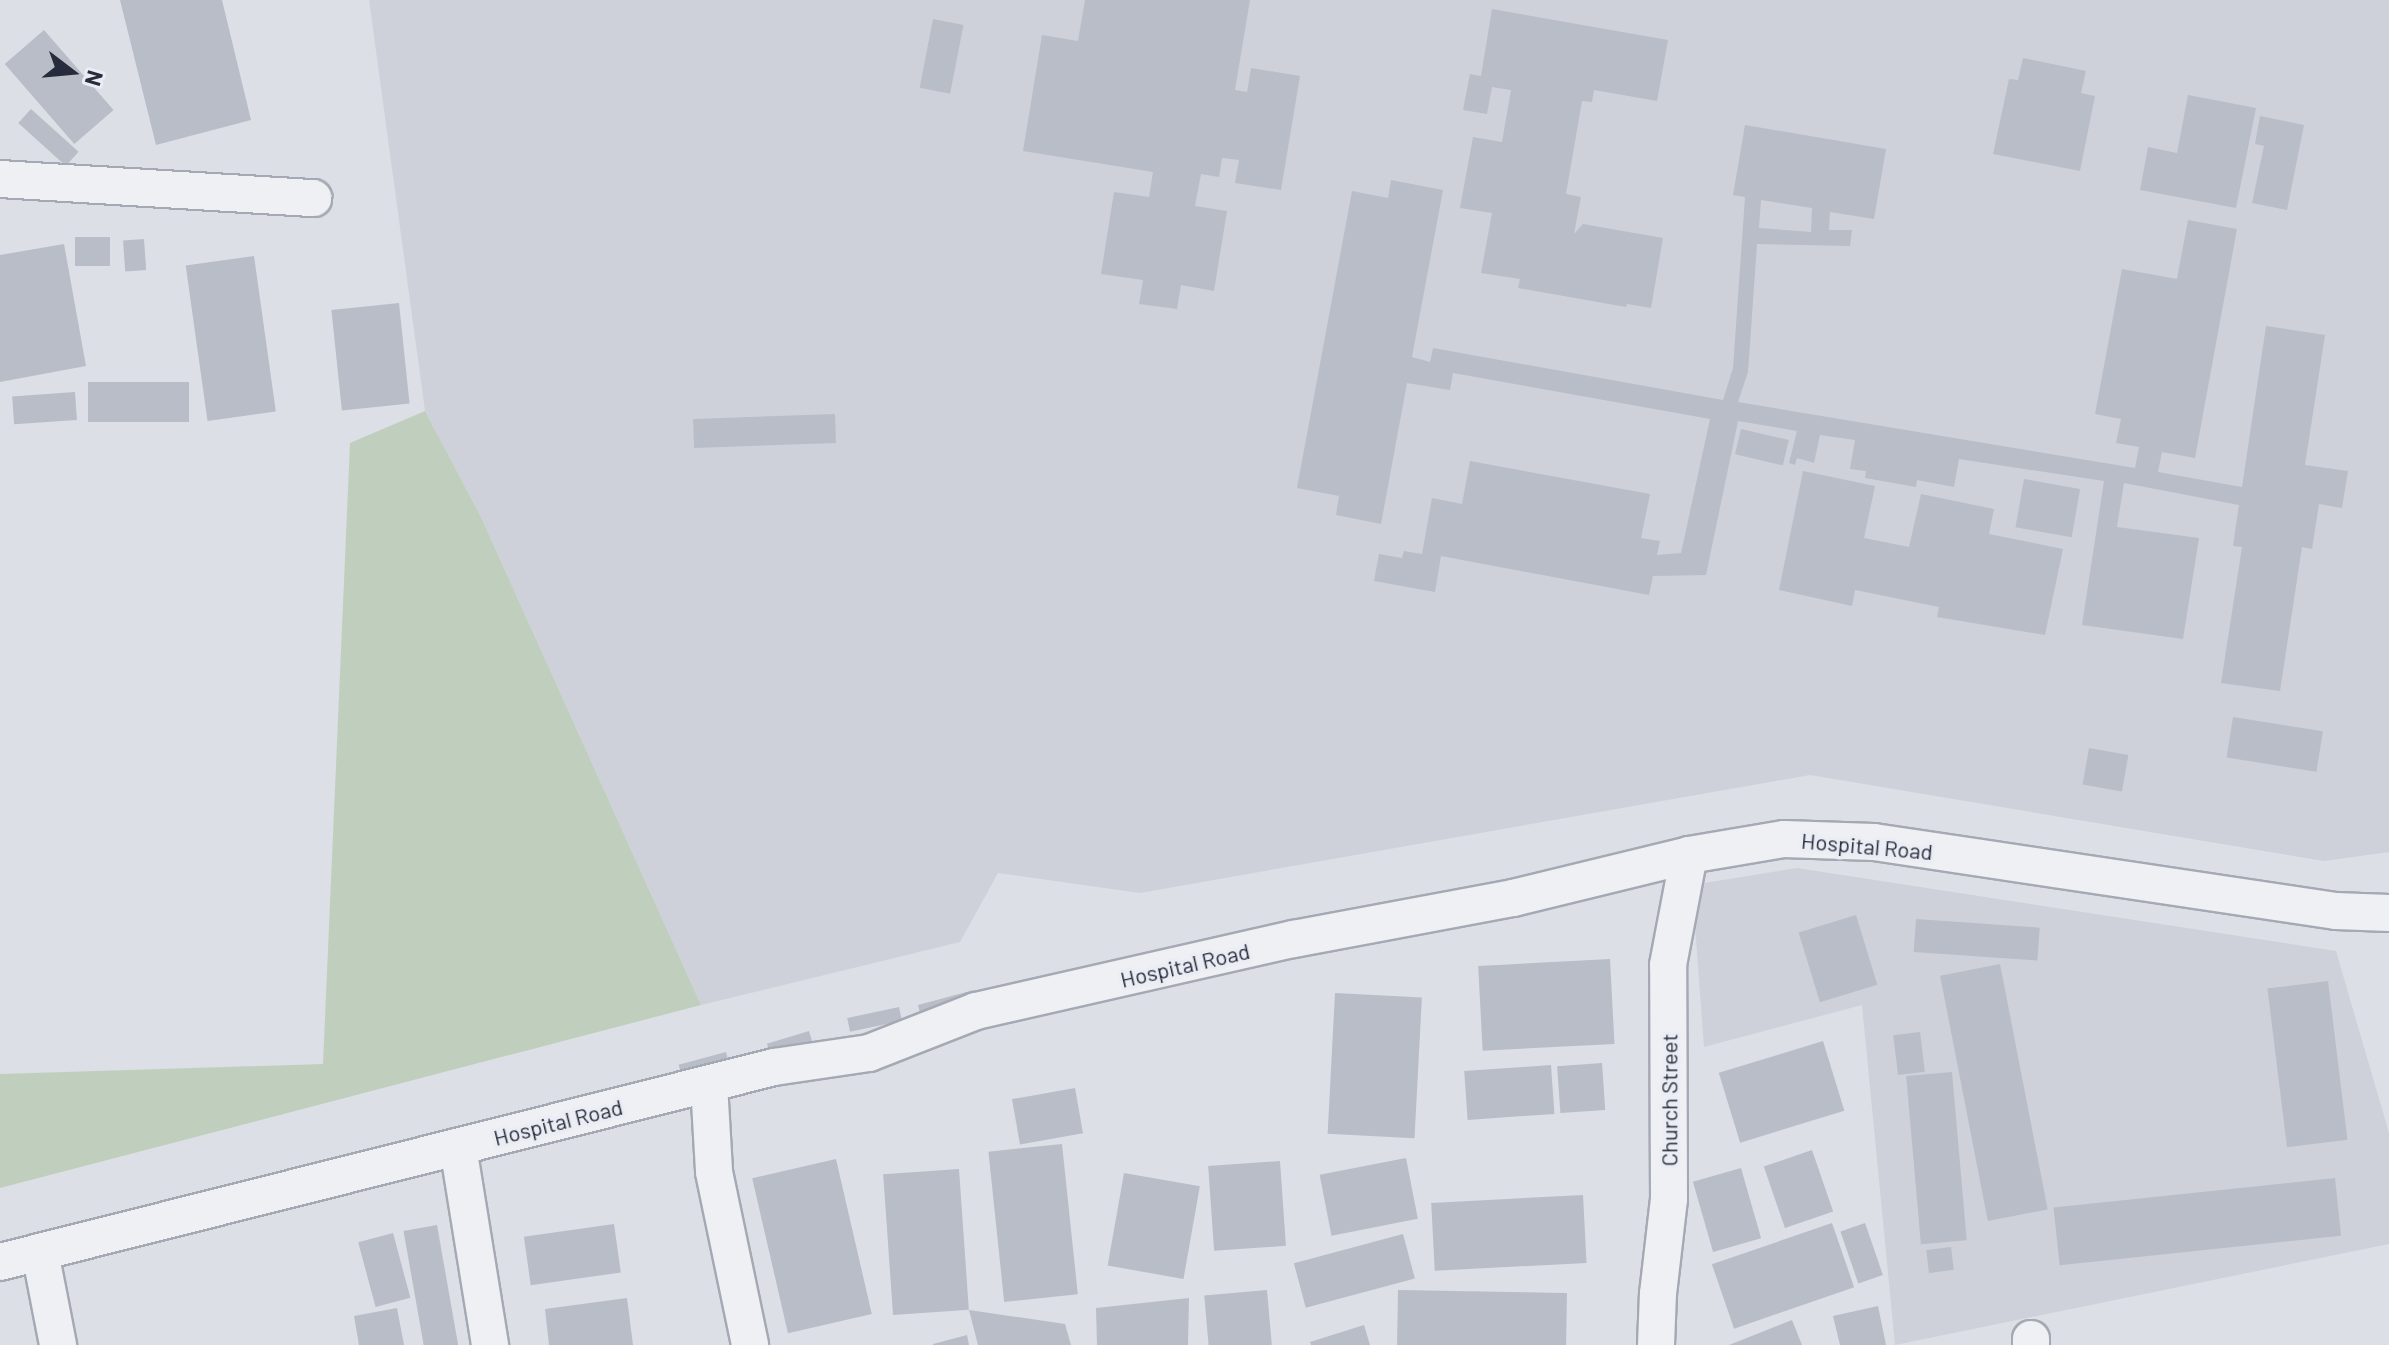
<!DOCTYPE html>
<html>
<head>
<meta charset="utf-8">
<style>
	body { margin:0 }
	#map { position:relative; width:2389px; height:1345px; overflow:hidden; background:#dcdfe6; font-family:Barlow,sans-serif }
	div>[style] { position:absolute }
	[style*='--x'] { left:calc(var(--x)*1px); top:calc(var(--y)*1px); width:calc(var(--w)*1px); rotate:calc(var(--a)*1deg) }
	.built>* { inset:0; background:#ced1da }
	.green>* { inset:0; background:#c0cfbd }
	.building>* { inset:0; background:#b9bdc8; transform-origin:0 0 }
	.roads { filter:drop-shadow(2px 0 #a5a9b3) drop-shadow(-2px 0 #a5a9b3) drop-shadow(0 2px #a5a9b3) drop-shadow(0 -2px #a5a9b3) }
	.street>* { height:36px; margin:-18px; padding:0 18px; transform-origin:18px; border-radius:18px; background:#eef0f4 }
	span { translate:-50% -50%; white-space:nowrap; text-align:center; line-height:1.15; -webkit-text-stroke:7px #ebedf4; paint-order:stroke }
	.street-label { font-size:22px; color:#262c3b }
	.north { position:absolute; left:32px; top:32px; width:80px; height:80px; -webkit-text-stroke:6px #ebedf4; paint-order:stroke; rotate:106deg; font-size:22px; font-weight:700; line-height:32px; text-align:center; color:#262c3b }
	.north::after { content:''; display:block; margin:auto; width:28px; height:36px; background:#262c3b; clip-path:polygon(50% 0,100% 100%,50% 72%,0 100%) }
</style>
</head>
<body>
<div id="map">
	<div class="built">
		<i style="clip-path:polygon(369px 0,2389px 0,2389px 852px,2324px 861px,1810px 775px,1140px 893px,998px 873px,960px 942px,701px 1005px,480px 515px,425px 411px)"></i>
		<i style="clip-path:polygon(1797px 868px,2336px 951px,2389px 1133px,2389px 1244px,1895px 1345px,1862px 1005px,1704px 1047px,1692px 885px)"></i>
	</div>
	<div class="green">
		<i style="clip-path:polygon(425px 411px,480px 515px,701px 1005px,0 1188px,0 1074px,323px 1064px,350px 443px)"></i>
	</div>
	<div class="building">
		<i style="clip-path:polygon(120px 0,222px 0,251px 120px,156px 145px)"></i>
		<i style="clip-path:polygon(1085px 0,1250px 0,1235px 90px,1247px 92px,1251px 68px,1300px 76px,1281px 190px,1235px 183px,1239px 160px,1222px 158px,1219px 177px,1201px 174px,1195px 206px,1227px 211px,1214px 291px,1181px 285px,1177px 309px,1139px 304px,1143px 280px,1101px 274px,1114px 192px,1149px 197px,1153px 172px,1023px 151px,1042px 35px,1078px 41px)"></i>
		<i style="clip-path:polygon(1492px 9px,1668px 40px,1657px 101px,1594px 90px,1592px 102px,1582px 101px,1566px 194px,1581px 197px,1574px 234px,1583px 224px,1663px 238px,1651px 308px,1627px 304px,1626px 307px,1518px 288px,1520px 279px,1481px 273px,1492px 213px,1460px 208px,1473px 137px,1502px 142px,1511px 90px,1492px 87px,1487px 114px,1463px 110px,1470px 74px,1481px 76px)"></i>
		<i style="left:933px;top:19px;width:31px;height:70px;rotate:11deg"></i>
		<i style="left:44px;top:30px;width:106px;height:52px;rotate:49deg"></i>
		<i style="clip-path:polygon(2023px 58px,2086px 71px,2081px 93px,2095px 96px,2080px 171px,1993px 154px,2009px 79px,2018px 80px)"></i>
		<i style="clip-path:polygon(2188px 95px,2256px 108px,2236px 208px,2140px 190px,2148px 147px,2177px 153px)"></i>
		<i style="left:31px;top:109px;width:64px;height:19px;rotate:42deg"></i>
		<i style="clip-path:polygon(2260px 116px,2304px 125px,2287px 210px,2252px 203px,2264px 146px,2255px 144px)"></i>
		<i style="clip-path:polygon(evenodd,1745px 125px,1886px 149px,1874px 219px,1830px 212px,1829px 230px,1852px 230px,1850px 246px,1757px 244px,1748px 372px,1738px 402px,2135px 468px,2139px 447px,2116px 443px,2121px 419px,2095px 414px,2122px 269px,2177px 279px,2188px 220px,2237px 229px,2195px 458px,2162px 452px,2158px 472px,2242px 487px,2266px 326px,2325px 335px,2305px 465px,2348px 471px,2342px 508px,2319px 504px,2312px 549px,2302px 547px,2280px 691px,2221px 683px,2242px 547px,2233px 546px,2239px 505px,2124px 483px,2117px 527px,2199px 538px,2183px 639px,2082px 625px,2104px 481px,1959px 459px,1954px 487px,1917px 480px,1916px 487px,1865px 478px,1866px 471px,1850px 469px,1855px 440px,1820px 435px,1814px 463px,1797px 458px,1795px 465px,1789px 463px,1797px 431px,1738px 421px,1706px 575px,1653px 576px,1649px 595px,1441px 556px,1435px 592px,1374px 581px,1379px 554px,1402px 558px,1404px 551px,1422px 554px,1432px 498px,1462px 504px,1470px 461px,1650px 494px,1641px 538px,1660px 541px,1657px 555px,1681px 553px,1710px 419px,1453px 373px,1450px 390px,1407px 383px,1381px 524px,1336px 515px,1339px 496px,1297px 488px,1352px 191px,1388px 198px,1391px 180px,1443px 190px,1412px 357px,1430px 362px,1433px 348px,1723px 400px,1733px 368px,1745px 197px,1733px 195px,1745px 125px,1761px 200px,1812px 208px,1811px 232px,1759px 228px,1761px 200px)"></i>
		<i style="left:110px;top:237px;width:29px;height:35px;rotate:90deg"></i>
		<i style="left:144px;top:239px;width:31px;height:21px;rotate:86deg"></i>
		<i style="clip-path:polygon(64px 244px,86px 366px,0 382px,0 255px)"></i>
		<i style="left:254px;top:256px;width:157px;height:69px;rotate:82deg"></i>
		<i style="left:399px;top:303px;width:101px;height:68px;rotate:84deg"></i>
		<i style="left:88px;top:382px;width:101px;height:40px"></i>
		<i style="left:75px;top:392px;width:28px;height:63px;rotate:86deg"></i>
		<i style="left:835px;top:414px;width:29px;height:142px;rotate:88deg"></i>
		<i style="left:1741px;top:429px;width:49px;height:26px;rotate:13deg"></i>
		<i style="clip-path:polygon(1803px 471px,1875px 486px,1864px 538px,1909px 547px,1921px 494px,1994px 509px,1989px 534px,2063px 549px,2045px 635px,1937px 617px,1939px 607px,1855px 590px,1852px 606px,1779px 590px)"></i>
		<i style="left:2024px;top:479px;width:57px;height:49px;rotate:10deg"></i>
		<i style="left:2233px;top:717px;width:91px;height:41px;rotate:9deg"></i>
		<i style="left:2089px;top:748px;width:40px;height:37px;rotate:10deg"></i>
		<i style="left:1856px;top:915px;width:73px;height:60px;rotate:73deg"></i>
		<i style="left:1916px;top:919px;width:124px;height:33px;rotate:4deg"></i>
		<i style="left:1610px;top:959px;width:85px;height:132px;rotate:87deg"></i>
		<i style="left:2000px;top:964px;width:250px;height:61px;rotate:79deg"></i>
		<i style="left:2328px;top:981px;width:160px;height:61px;rotate:83deg"></i>
		<i style="left:974px;top:990px;width:16px;height:58px;rotate:75deg"></i>
		<i style="left:1335px;top:993px;width:87px;height:141px;rotate:3deg"></i>
		<i style="left:899px;top:1007px;width:14px;height:53px;rotate:78deg"></i>
		<i style="left:809px;top:1031px;width:14px;height:44px;rotate:73deg"></i>
		<i style="left:1920px;top:1032px;width:40px;height:27px;rotate:83deg"></i>
		<i style="left:1823px;top:1041px;width:73px;height:109px;rotate:73deg"></i>
		<i style="left:726px;top:1052px;width:20px;height:49px;rotate:75deg"></i>
		<i style="left:1602px;top:1063px;width:47px;height:45px;rotate:86deg"></i>
		<i style="left:1551px;top:1065px;width:49px;height:87px;rotate:86deg"></i>
		<i style="left:1952px;top:1072px;width:169px;height:46px;rotate:85deg"></i>
		<i style="left:1075px;top:1088px;width:46px;height:64px;rotate:80deg"></i>
		<i style="left:1062px;top:1144px;width:151px;height:74px;rotate:84deg"></i>
		<i style="left:1812px;top:1150px;width:65px;height:51px;rotate:71deg"></i>
		<i style="left:1406px;top:1158px;width:62px;height:88px;rotate:79deg"></i>
		<i style="left:836px;top:1159px;width:159px;height:86px;rotate:77deg"></i>
		<i style="left:1280px;top:1161px;width:85px;height:72px;rotate:86deg"></i>
		<i style="left:1741px;top:1168px;width:73px;height:50px;rotate:74deg"></i>
		<i style="left:959px;top:1169px;width:141px;height:76px;rotate:86deg"></i>
		<i style="left:1124px;top:1173px;width:77px;height:94px;rotate:10deg"></i>
		<i style="left:2335px;top:1178px;width:58px;height:283px;rotate:84deg"></i>
		<i style="left:1583px;top:1195px;width:68px;height:152px;rotate:87deg"></i>
		<i style="left:1832px;top:1223px;width:68px;height:127px;rotate:71deg"></i>
		<i style="left:1865px;top:1223px;width:55px;height:26px;rotate:71deg"></i>
		<i style="left:614px;top:1224px;width:49px;height:91px;rotate:82deg"></i>
		<i style="left:437px;top:1225px;width:122px;height:34px;rotate:80deg"></i>
		<i style="left:393px;top:1233px;width:67px;height:36px;rotate:75deg"></i>
		<i style="left:1403px;top:1234px;width:46px;height:113px;rotate:75deg"></i>
		<i style="left:1951px;top:1247px;width:23px;height:25px;rotate:83deg"></i>
		<i style="left:1267px;top:1290px;width:55px;height:63px;rotate:85deg"></i>
		<i style="left:1398px;top:1290px;width:169px;height:55px;rotate:1deg"></i>
		<i style="clip-path:polygon(627px 1298px,633px 1345px,549px 1345px,545px 1309px)"></i>
		<i style="clip-path:polygon(1189px 1298px,1188px 1345px,1097px 1345px,1096px 1308px)"></i>
		<i style="clip-path:polygon(1878px 1306px,1886px 1345px,1840px 1345px,1833px 1316px)"></i>
		<i style="clip-path:polygon(397px 1308px,404px 1345px,359px 1345px,354px 1316px)"></i>
		<i style="clip-path:polygon(969px 1310px,1065px 1324px,1071px 1345px,978px 1345px)"></i>
		<i style="clip-path:polygon(1792px 1320px,1802px 1345px,1729px 1345px)"></i>
		<i style="clip-path:polygon(1364px 1325px,1370px 1345px,1311px 1345px,1310px 1342px)"></i>
		<i style="clip-path:polygon(967px 1335px,969px 1345px,933px 1345px,933px 1344px)"></i>
	</div>
	<div class="roads">
		<div class="street">
			<i style="--x:0;--y:179;--w:314;--a:3.5"></i>
			<i style="--x:709;--y:1084;--w:88;--a:86.7"></i>
			<i style="--x:714;--y:1172;--w:177;--a:78.2"></i>
			<i style="--x:458;--y:1147;--w:201;--a:80.8"></i>
			<i style="--x:40;--y:1252;--w:95;--a:79"></i>
			<i style="--x:0;--y:1262;--w:798;--a:-14.14"></i>
			<i style="--x:774;--y:1067;--w:96;--a:-8.4"></i>
			<i style="--x:869;--y:1053;--w:115;--a:-21.4"></i>
			<i style="--x:976;--y:1011;--w:326;--a:-12.8"></i>
			<i style="--x:1294;--y:939;--w:223;--a:-10.6"></i>
			<i style="--x:1513;--y:898;--w:181;--a:-13.7"></i>
			<i style="--x:1689;--y:855;--w:96;--a:-9.6"></i>
			<i style="--x:1784;--y:839;--w:90;--a:1.9"></i>
			<i style="--x:1874;--y:842;--w:467;--a:8.5"></i>
			<i style="--x:2336;--y:911;--w:53;--a:2.2"></i>
			<i style="--x:2031;--y:1339;--w:6;--a:90"></i>
			<i style="--x:1656;--y:1345;--w:51;--a:-87.8"></i>
			<i style="--x:1658;--y:1294;--w:96;--a:-83.4"></i>
			<i style="--x:1669;--y:1199;--w:234;--a:-90.2"></i>
			<i style="--x:1668;--y:965;--w:112;--a:-79.2"></i>
		</div>
	</div>
	<div class="street-label">
		<span style="left:1867px;top:846px;rotate:5deg">Hospital Road</span>
		<span style="left:1185px;top:965px;rotate:-13deg">Hospital Road</span>
		<span style="left:1669px;top:1100px;rotate:-90deg">Church Street</span>
		<span style="left:558px;top:1122px;rotate:-14deg">Hospital Road</span>
	</div>
	<div class="north">N</div>
</div>
</body>
</html>
